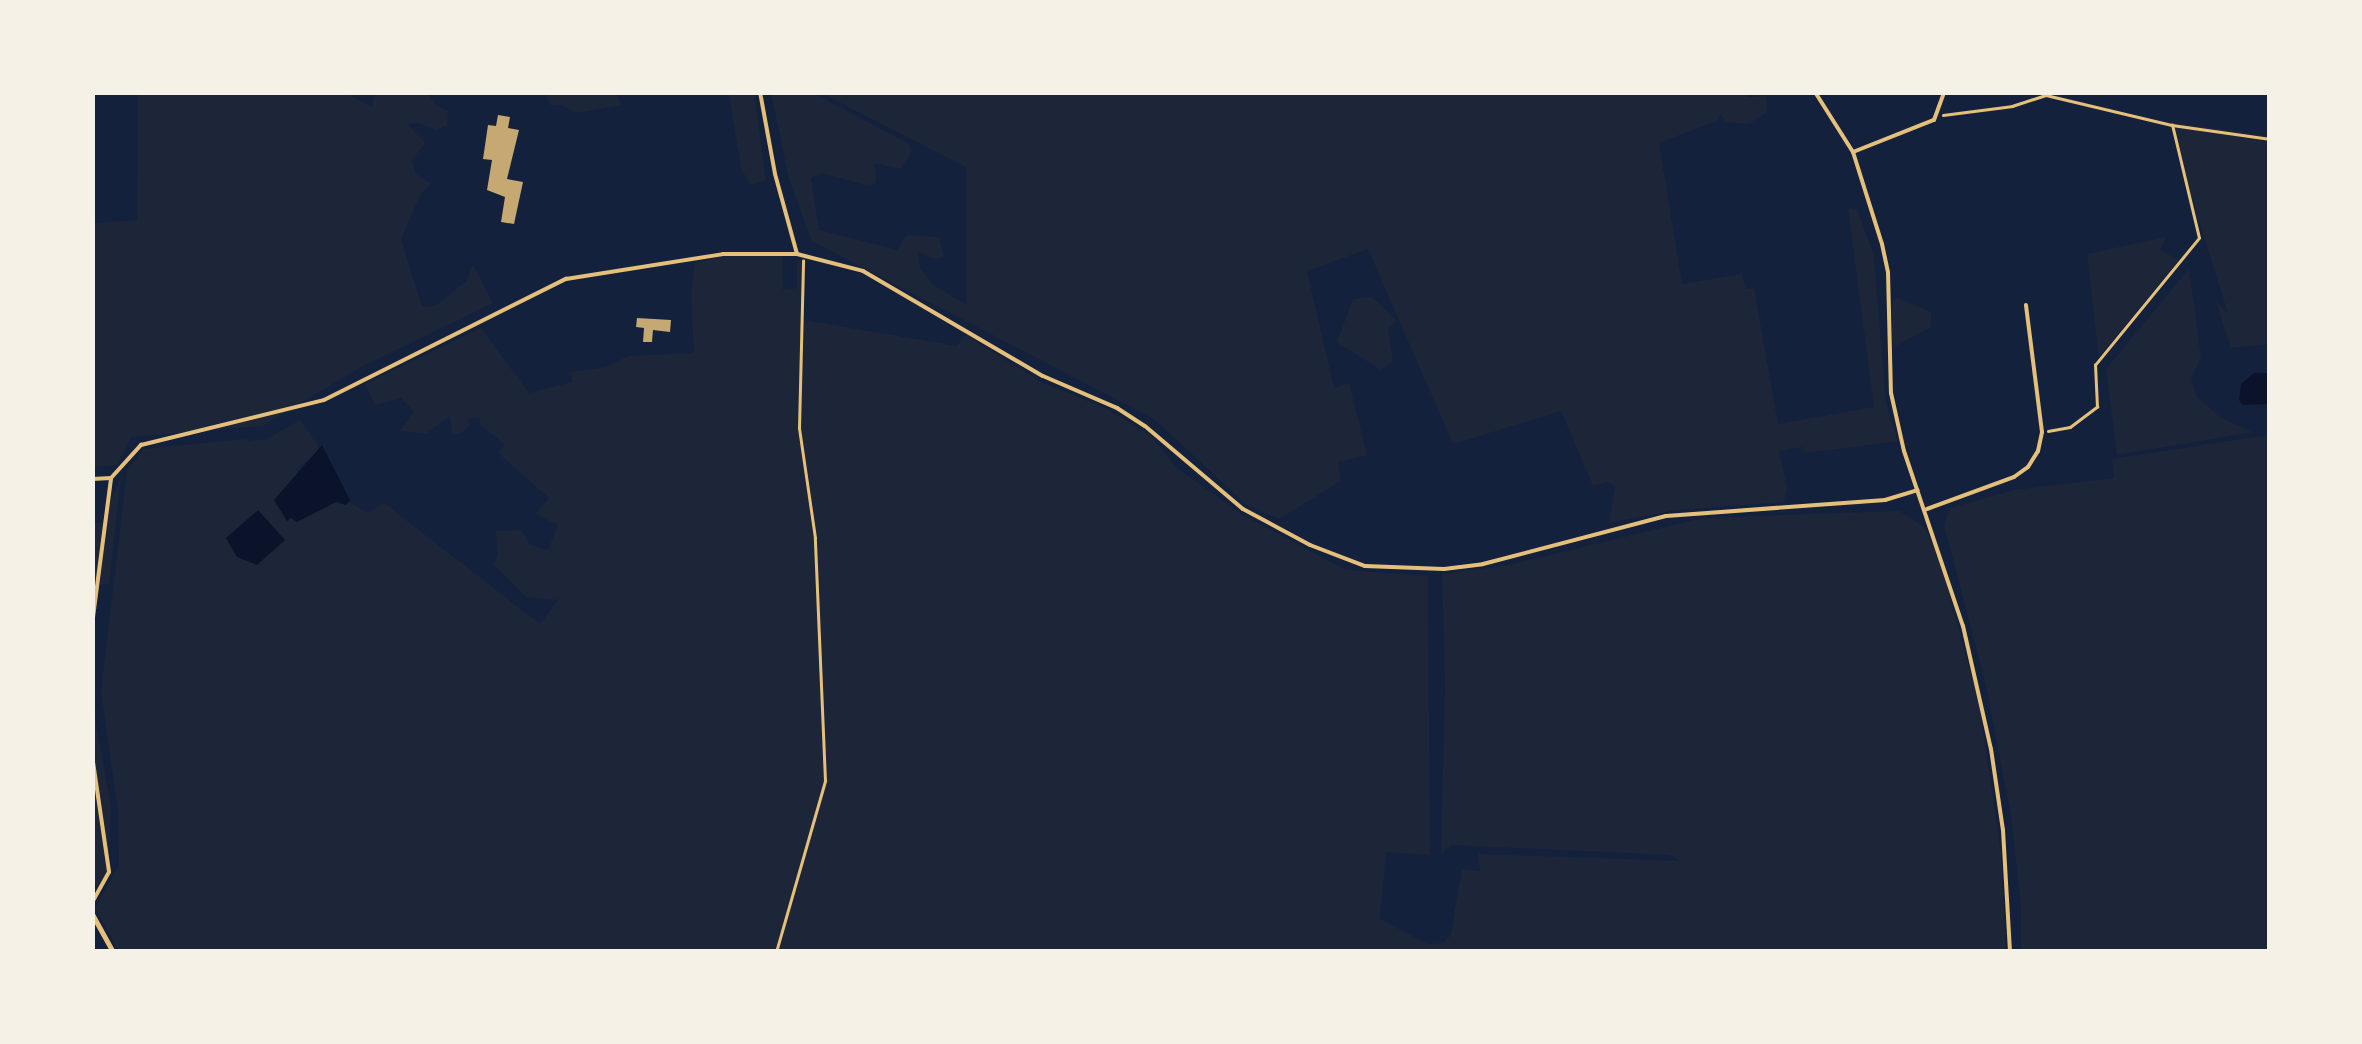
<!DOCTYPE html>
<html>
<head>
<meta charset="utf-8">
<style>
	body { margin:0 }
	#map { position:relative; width:2362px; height:1044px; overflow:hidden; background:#14213d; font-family:Spectral,serif }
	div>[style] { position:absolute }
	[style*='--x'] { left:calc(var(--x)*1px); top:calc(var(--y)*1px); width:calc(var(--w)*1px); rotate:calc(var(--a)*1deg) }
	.green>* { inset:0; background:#1d2539 }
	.water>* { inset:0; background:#0b132b }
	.building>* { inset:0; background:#c6a872 }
	.path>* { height:2.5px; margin:-1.25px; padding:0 1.25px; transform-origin:1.25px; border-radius:1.25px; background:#e5c07b }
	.minor>* { height:4px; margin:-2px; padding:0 2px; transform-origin:2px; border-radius:2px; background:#e5c07b }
	.tertiary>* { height:5px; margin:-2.5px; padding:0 2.5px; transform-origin:2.5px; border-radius:2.5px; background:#e5c07b }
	span { translate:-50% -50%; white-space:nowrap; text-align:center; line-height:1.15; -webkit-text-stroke:10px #f6f1e7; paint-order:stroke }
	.frame { position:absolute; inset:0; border:95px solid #f6f1e7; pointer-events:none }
</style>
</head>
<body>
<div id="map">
	<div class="green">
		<i style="clip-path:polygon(138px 93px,346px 93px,372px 107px,375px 93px,427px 93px,436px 105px,448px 111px,447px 125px,436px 130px,419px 123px,407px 124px,425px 143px,412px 160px,415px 173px,431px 184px,420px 195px,401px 239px,422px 307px,436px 306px,467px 280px,473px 264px,493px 303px,361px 367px,262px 426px,131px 437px,118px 465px,93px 467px,93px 223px,137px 220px)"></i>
		<i style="clip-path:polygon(545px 93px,616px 93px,622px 105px,576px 113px,562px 105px,550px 105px)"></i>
		<i style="clip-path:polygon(729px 93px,754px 93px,766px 180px,750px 185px,741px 168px)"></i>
		<i style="clip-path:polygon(1746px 93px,1747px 97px,1766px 96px,1767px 112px,1749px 124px,1725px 122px,1721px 113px,1716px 121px,1659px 143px,1682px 284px,1742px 274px,1746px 289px,1754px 288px,1778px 424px,1874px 407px,1848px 208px,1857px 209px,1874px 256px,1886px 404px,1898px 441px,1805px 453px,1802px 447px,1779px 451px,1787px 487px,1784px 502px,1675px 510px,1609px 523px,1615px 486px,1607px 482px,1593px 486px,1561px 411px,1453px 444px,1368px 249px,1307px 271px,1334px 388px,1349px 383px,1367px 455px,1338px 462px,1341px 481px,1279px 519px,1247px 505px,1154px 419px,812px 241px,789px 179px,771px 93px,813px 93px,909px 144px,911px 153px,900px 169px,875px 163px,876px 182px,870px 186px,822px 173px,811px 178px,819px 230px,897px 250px,906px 235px,939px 237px,944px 257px,933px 259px,918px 251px,920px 268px,932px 284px,966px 305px,966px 167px,821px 93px)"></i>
		<i style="clip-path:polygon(2169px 122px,2269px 136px,2269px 344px,2231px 348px,2216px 302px,2228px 314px)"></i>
		<i style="clip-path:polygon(2166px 237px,2160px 250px,2179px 260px,2099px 357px,2087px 254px)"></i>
		<i style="clip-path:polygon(782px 255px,783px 290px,797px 288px,797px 260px,806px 261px,803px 320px,957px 346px,965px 335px,1041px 382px,1105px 408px,1151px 436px,1177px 468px,1244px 516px,1346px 570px,1428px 576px,1430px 855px,1386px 852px,1380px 919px,1428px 944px,1444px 943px,1451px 934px,1462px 869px,1480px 871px,1478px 854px,1680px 861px,1670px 855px,1451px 845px,1441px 854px,1445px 680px,1442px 574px,1509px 565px,1703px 518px,1900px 511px,1924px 527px,1939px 556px,1979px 704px,2001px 854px,2006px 951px,119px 952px,95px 908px,119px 865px,118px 811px,101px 691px,127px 471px,143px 449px,246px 439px,248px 442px,267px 439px,300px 420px,321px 450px,295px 470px,368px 513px,384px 503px,540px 624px,558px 600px,526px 597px,493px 564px,498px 556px,496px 531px,521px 530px,530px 545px,548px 550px,558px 525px,535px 514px,549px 498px,498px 453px,505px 444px,481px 426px,479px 417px,467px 419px,470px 426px,460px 434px,452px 434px,450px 416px,426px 434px,400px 431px,414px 412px,401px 398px,375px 405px,365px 384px,481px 328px,529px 393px,572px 382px,571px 372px,607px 367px,628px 356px,694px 353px,691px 293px,695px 263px,723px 256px)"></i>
		<i style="clip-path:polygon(2189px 269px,2201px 357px,2191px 379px,2197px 397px,2221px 418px,2252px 432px,2117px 455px,2106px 369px)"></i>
		<i style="clip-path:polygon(1372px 297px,1397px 321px,1388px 328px,1393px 361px,1381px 370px,1337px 342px,1353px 299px)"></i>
		<i style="clip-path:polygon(1898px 298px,1931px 312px,1931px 327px,1896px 346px,1892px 343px,1893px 300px)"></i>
		<i style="clip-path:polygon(2269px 435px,2269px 951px,2021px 951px,2021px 905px,2011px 816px,1986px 685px,1944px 525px,1950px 508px,2014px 490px,2114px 478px,2112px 459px)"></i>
		<i style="clip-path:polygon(121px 476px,109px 584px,93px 585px,93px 523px,102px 523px)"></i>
		<i style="clip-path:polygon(92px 700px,111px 807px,108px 871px,100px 885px,92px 883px)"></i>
	</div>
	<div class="water">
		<i style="clip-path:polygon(2254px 373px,2269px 373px,2269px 404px,2243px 405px,2239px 400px,2241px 384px)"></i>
		<i style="clip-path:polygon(322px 445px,350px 500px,346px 505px,336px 502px,297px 522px,291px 518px,287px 521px,274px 500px)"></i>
		<i style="clip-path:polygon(258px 510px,285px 540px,257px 565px,237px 557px,226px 538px)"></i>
	</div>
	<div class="building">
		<i style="clip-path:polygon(498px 115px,510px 117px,508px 128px,519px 130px,507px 179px,523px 182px,514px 224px,501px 222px,505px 197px,487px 190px,492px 160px,483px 159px,488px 125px,496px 126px)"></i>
		<i style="clip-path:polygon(637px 318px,671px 320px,670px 332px,653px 330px,652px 342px,643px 342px,644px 328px,636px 327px)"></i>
	</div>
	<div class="path">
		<i style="--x:1943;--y:115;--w:70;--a:-7.4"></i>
		<i style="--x:2012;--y:106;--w:36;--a:-18"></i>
		<i style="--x:2046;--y:95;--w:130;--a:13.4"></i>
		<i style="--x:2172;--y:125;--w:99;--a:8.1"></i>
		<i style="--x:2048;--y:431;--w:22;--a:-10"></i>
		<i style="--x:2070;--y:427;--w:34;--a:-37"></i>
		<i style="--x:2097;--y:407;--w:42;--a:-92.7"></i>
		<i style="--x:2095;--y:365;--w:164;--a:-50.7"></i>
		<i style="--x:2199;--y:238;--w:116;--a:-103.4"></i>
		<i style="--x:776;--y:952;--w:178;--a:-74"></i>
		<i style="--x:825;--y:781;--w:243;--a:-92.4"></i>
		<i style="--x:815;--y:538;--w:111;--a:-98.3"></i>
		<i style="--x:799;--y:428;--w:167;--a:-88.6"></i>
	</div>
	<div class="minor">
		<i style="--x:760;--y:92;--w:83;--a:79.6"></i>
		<i style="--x:775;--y:174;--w:83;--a:74.6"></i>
		<i style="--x:1815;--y:92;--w:71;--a:57.7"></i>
		<i style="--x:1853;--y:152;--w:96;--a:72.5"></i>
		<i style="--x:1882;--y:244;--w:29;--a:78"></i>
		<i style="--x:1888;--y:272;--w:121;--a:88.6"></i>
		<i style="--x:1891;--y:393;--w:59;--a:77.4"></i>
		<i style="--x:1904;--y:451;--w:185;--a:71.4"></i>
		<i style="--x:1963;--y:626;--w:126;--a:77.2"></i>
		<i style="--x:1991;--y:749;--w:82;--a:81.6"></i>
		<i style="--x:2003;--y:830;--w:122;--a:86.7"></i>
		<i style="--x:1853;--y:152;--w:87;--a:-21.6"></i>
		<i style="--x:1934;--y:120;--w:30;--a:-70"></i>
		<i style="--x:92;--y:479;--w:19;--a:-3"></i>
		<i style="--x:111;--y:478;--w:45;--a:-47.7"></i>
		<i style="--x:141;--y:445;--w:188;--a:-13.8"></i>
		<i style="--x:324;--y:400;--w:271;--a:-26.6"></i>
		<i style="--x:566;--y:279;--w:159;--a:-9"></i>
		<i style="--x:723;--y:254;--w:74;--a:0"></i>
		<i style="--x:797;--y:254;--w:68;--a:14.4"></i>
		<i style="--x:863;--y:271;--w:208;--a:30.3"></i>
		<i style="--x:1043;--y:376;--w:81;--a:23.4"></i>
		<i style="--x:1117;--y:408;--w:33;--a:33"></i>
		<i style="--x:1145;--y:426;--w:128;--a:40.3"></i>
		<i style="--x:1243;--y:509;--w:76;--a:28.2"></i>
		<i style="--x:1310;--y:545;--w:59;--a:20.9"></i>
		<i style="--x:1365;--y:566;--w:79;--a:2.2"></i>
		<i style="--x:1444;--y:569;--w:39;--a:-7"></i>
		<i style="--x:1483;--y:564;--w:189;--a:-14.7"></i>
		<i style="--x:1666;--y:516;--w:220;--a:-4.2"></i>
		<i style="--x:1885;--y:500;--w:34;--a:-17"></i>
		<i style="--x:1927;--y:509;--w:93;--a:-20.2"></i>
		<i style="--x:2014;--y:477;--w:17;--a:-36"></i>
		<i style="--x:2028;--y:467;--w:19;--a:-58"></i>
		<i style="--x:2038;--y:451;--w:19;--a:-78"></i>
		<i style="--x:2042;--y:432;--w:128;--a:-97.2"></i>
		<i style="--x:92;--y:625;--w:148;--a:-82.6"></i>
		<i style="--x:92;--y:755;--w:118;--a:81.7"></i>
		<i style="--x:109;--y:872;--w:35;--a:119"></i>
	</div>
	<div class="tertiary">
		<i style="--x:92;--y:914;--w:43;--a:61.1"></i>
	</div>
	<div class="frame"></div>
</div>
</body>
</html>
